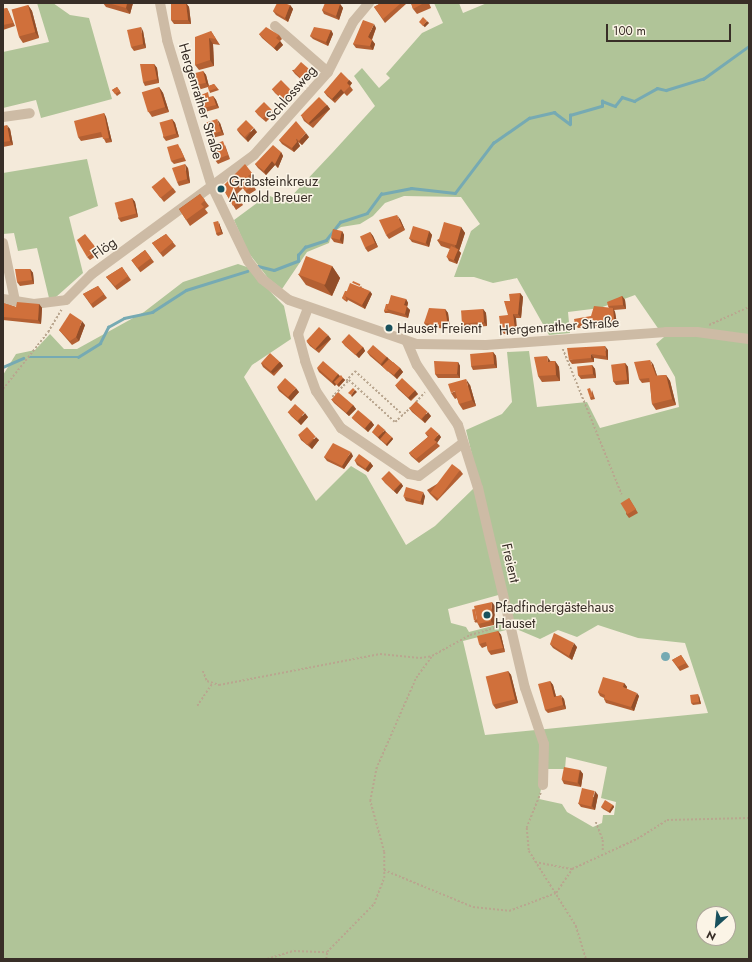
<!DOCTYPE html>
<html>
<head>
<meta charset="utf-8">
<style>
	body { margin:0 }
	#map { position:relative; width:752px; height:962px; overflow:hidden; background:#f4eada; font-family:Jost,sans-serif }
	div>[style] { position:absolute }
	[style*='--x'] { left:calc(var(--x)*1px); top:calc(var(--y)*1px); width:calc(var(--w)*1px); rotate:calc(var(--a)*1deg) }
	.green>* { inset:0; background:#b0c498 }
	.water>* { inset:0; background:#76aab3 }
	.round { border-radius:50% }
	.stream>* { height:2.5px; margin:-1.25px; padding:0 1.25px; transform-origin:1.25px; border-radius:1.25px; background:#76aab3 }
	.path>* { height:1.5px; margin-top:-0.75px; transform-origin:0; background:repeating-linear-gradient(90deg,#b9a68f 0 2px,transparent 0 4px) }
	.minor>* { height:10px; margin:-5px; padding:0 5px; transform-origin:5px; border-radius:5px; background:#cdbba5 }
	.wall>* { inset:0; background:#b36033; transform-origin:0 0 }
	.shaded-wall>* { inset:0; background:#924e29; transform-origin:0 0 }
	.building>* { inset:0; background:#d0703b; transform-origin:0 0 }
	.dots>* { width:11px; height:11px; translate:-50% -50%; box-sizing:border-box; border:2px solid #fbf4e6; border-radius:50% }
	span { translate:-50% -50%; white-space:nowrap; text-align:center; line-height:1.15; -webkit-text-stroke:3px #fbf4e6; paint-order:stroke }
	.street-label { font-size:14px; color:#382e27 }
	.poi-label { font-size:14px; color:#382e27 }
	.left { translate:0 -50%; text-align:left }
	.frame { position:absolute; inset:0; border:4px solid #382e27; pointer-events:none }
	.north { position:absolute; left:696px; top:906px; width:40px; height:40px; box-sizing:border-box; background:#fbf4e6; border:1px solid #ada59a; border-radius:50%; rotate:207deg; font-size:11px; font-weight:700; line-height:16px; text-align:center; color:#382e27 }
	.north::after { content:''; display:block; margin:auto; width:14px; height:18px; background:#19515d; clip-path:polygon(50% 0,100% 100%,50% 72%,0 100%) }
	.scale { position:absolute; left:606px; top:24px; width:125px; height:18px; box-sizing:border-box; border:2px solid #382e27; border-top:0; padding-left:5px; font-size:12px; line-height:14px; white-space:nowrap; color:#382e27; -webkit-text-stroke:3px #fbf4e6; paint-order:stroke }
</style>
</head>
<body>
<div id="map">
	<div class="green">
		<i style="clip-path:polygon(37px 3px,53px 3px,70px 15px,89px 18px,112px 99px,41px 118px,36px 100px,3px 108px,3px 52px,49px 42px)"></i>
		<i style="clip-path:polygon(evenodd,434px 3px,459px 3px,463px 13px,487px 3px,749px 3px,749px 959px,3px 959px,3px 375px,16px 354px,35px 350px,50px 334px,64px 349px,77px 349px,144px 312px,183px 282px,238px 264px,247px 267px,284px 306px,291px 339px,252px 365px,244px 377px,316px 501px,351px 466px,366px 475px,406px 545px,435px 526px,474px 488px,502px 594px,448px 609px,451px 623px,466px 627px,469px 632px,504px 623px,506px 630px,463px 641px,485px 735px,708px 713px,685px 643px,638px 638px,598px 625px,577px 637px,558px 630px,540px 639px,514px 628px,466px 430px,502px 414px,512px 402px,507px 352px,529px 351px,537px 407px,587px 402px,600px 428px,679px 407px,675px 377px,656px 344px,664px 337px,635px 295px,600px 308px,568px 312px,570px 333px,549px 335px,517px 278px,493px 283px,474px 277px,454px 277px,471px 231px,480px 224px,461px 197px,404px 196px,385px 203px,373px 216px,360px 224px,341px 227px,332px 233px,329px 243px,307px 252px,282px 289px,268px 278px,248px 252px,234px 220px,268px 195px,285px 203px,333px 152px,375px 106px,354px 76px,362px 68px,379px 88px,390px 78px,386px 74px,422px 33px,443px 23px,434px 3px,566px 757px,607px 767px,601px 798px,616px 802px,614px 815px,603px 815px,602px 823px,593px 827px,567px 812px,562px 804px,539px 799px,545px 769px,565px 769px,566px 757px,434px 3px,704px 914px,728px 914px,728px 938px,704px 938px,704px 914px)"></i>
		<i style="clip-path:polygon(87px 159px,98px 206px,69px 217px,83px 273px,56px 297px,49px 298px,37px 248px,18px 251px,14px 233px,3px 234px,3px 173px)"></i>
	</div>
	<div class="water">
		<i class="round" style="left:660.5px;top:651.5px;width:9px;height:9px"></i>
	</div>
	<div class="stream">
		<i style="--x:258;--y:266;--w:16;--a:14"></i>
		<i style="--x:274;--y:270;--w:26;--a:-21"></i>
		<i style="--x:298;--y:261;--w:6;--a:-90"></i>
		<i style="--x:298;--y:255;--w:11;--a:-49"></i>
		<i style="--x:305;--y:247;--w:22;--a:-18"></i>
		<i style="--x:326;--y:240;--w:23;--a:-52"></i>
		<i style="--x:340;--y:222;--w:28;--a:-18"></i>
		<i style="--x:367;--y:213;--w:24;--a:-54"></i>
		<i style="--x:381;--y:194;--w:31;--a:-11"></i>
		<i style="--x:411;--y:188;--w:44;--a:6.5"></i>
		<i style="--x:455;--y:193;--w:63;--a:-52.8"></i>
		<i style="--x:493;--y:143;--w:44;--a:-34.8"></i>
		<i style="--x:529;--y:118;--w:26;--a:-13"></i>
		<i style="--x:554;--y:112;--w:20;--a:37"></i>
		<i style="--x:570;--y:124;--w:9;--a:-90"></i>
		<i style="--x:570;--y:115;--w:33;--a:-16"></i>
		<i style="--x:602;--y:106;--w:5;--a:-90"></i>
		<i style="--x:602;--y:101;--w:14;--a:21"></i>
		<i style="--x:615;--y:106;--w:11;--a:-52"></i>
		<i style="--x:622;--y:97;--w:13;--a:18"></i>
		<i style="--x:634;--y:101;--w:26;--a:-29"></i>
		<i style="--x:657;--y:88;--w:9;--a:13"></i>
		<i style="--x:666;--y:90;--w:39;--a:-17"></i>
		<i style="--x:703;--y:79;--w:57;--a:-35.7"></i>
		<i style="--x:29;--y:357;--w:49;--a:0"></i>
		<i style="--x:78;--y:357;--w:26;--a:-32"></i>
		<i style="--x:100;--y:343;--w:18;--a:-63"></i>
		<i style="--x:108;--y:327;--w:18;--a:-29"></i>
		<i style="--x:124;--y:318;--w:29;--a:-12"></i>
		<i style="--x:152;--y:312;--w:40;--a:-32.9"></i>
		<i style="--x:186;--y:290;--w:64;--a:-17.3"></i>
		<i style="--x:3;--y:367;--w:22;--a:-24"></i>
	</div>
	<div class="path">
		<i style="--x:709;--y:325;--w:44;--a:-24.2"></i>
		<i style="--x:563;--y:349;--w:157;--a:68"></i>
		<i style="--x:346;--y:381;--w:13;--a:-48"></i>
		<i style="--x:355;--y:371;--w:65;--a:42.5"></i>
		<i style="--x:3;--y:389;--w:73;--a:-51.7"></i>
		<i style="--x:48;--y:332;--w:26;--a:-59"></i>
		<i style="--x:332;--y:397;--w:24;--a:-45"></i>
		<i style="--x:349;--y:380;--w:62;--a:42.4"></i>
		<i style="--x:395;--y:422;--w:21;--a:-43"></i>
		<i style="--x:416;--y:402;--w:13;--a:-48"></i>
		<i style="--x:203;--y:671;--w:11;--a:68"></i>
		<i style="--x:207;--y:681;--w:13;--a:18"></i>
		<i style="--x:219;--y:685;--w:164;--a:-10.9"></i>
		<i style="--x:380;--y:654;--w:40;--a:5.7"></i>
		<i style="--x:420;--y:658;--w:12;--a:-9"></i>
		<i style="--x:432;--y:656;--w:43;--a:-28.9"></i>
		<i style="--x:470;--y:635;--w:32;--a:-16"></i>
		<i style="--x:197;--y:706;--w:27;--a:-56"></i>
		<i style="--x:541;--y:793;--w:38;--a:112"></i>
		<i style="--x:527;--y:828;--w:23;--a:85"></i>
		<i style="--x:529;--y:851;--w:89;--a:57.9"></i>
		<i style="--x:576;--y:926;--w:34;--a:73"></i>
		<i style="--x:596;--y:822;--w:19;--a:69"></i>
		<i style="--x:603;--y:840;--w:12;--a:90"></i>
		<i style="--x:535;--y:862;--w:38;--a:11"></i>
		<i style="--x:384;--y:870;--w:96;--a:22.6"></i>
		<i style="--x:473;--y:907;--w:36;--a:6"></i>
		<i style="--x:509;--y:911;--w:50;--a:-21"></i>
		<i style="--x:556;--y:893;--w:29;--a:-56"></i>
		<i style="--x:572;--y:869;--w:72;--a:-24.8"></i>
		<i style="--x:637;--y:839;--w:36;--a:-32"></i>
		<i style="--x:667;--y:820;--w:82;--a:-1.4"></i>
		<i style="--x:267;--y:959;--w:28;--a:-17"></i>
		<i style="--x:294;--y:951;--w:33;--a:2"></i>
		<i style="--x:326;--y:959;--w:7;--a:-82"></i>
		<i style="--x:327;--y:952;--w:67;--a:-45.6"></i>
		<i style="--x:374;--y:904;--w:28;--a:-69"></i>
		<i style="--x:384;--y:878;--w:26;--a:-90"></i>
		<i style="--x:384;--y:852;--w:53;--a:-105.4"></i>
		<i style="--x:370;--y:801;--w:33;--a:-79"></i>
		<i style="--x:376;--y:769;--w:99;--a:-66.3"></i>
		<i style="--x:416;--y:678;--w:27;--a:-54"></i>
	</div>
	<div class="minor">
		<i style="--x:160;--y:3;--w:38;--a:79"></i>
		<i style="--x:167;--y:40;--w:151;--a:73"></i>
		<i style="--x:211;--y:184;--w:85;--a:64.3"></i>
		<i style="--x:248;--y:261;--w:23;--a:52"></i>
		<i style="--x:262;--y:279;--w:34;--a:38"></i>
		<i style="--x:289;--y:300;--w:134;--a:19.1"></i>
		<i style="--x:416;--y:344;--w:70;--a:0.8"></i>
		<i style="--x:486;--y:345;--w:180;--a:-4.1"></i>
		<i style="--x:666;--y:332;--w:31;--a:0"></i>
		<i style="--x:697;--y:332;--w:52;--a:7.7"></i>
		<i style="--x:275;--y:26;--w:70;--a:41"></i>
		<i style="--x:3;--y:117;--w:27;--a:-8"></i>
		<i style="--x:3;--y:243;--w:59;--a:78.3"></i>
		<i style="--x:3;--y:299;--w:31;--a:9"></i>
		<i style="--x:34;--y:304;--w:32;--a:-7"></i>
		<i style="--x:66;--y:300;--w:37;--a:-45"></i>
		<i style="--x:92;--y:274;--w:201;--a:-36.3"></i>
		<i style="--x:254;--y:155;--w:111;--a:-48.3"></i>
		<i style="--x:328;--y:72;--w:56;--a:-63.4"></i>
		<i style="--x:353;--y:22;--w:25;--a:-50"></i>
		<i style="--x:308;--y:308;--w:28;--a:111"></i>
		<i style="--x:298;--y:334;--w:28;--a:75"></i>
		<i style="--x:305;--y:361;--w:32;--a:70"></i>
		<i style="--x:316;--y:391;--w:45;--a:56"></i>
		<i style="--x:341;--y:428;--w:82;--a:34.1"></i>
		<i style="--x:409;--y:474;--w:10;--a:11"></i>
		<i style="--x:419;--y:476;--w:55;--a:-36.9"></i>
		<i style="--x:407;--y:342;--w:25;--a:67"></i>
		<i style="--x:417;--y:365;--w:73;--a:55.7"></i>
		<i style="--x:458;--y:425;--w:66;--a:72.4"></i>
		<i style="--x:478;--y:488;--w:205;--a:76.8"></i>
		<i style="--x:525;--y:688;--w:59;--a:71.3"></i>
		<i style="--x:544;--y:744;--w:41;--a:91.4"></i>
	</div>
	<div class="wall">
		<i style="clip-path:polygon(103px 3px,133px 3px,130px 14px,106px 7px)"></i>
		<i style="clip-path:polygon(186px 3px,189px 7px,191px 24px,174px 24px,171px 20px)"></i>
		<i style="clip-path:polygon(381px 3px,406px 3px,406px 4px,385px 23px,374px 7px)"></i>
		<i style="clip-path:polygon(411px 3px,429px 3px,431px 8px,417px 14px,413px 9px)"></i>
		<i style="clip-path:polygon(340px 4px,343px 8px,339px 20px,324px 14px,322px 10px)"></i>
		<i style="clip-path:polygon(28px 5px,32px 11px,39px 38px,23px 43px,19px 37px)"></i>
		<i style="clip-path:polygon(290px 5px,293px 9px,288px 22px,276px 15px,273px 11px)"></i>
		<i style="clip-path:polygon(7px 8px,9px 12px,15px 26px,3px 30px,3px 9px)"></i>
		<i style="clip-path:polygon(376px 28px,372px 40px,375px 44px,373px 50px,356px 48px,353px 44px)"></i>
		<i style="clip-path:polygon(331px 30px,333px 34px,328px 46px,313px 39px,310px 36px)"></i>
		<i style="clip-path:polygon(143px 31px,146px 48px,134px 51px,131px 47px)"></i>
		<i style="clip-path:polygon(211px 31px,220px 45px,213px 44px,214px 66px,199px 70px,195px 65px)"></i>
		<i style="clip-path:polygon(259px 34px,279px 35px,282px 39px,280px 41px,283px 45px,277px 51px,262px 38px)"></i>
		<i style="clip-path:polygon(154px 64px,157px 68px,159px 83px,145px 86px,143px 82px)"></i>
		<i style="clip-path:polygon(309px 69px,312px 73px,304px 82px,295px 74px,292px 70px)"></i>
		<i style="clip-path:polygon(203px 71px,206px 75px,209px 86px,214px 84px,219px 90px,210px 93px,208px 87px,198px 90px,195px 86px)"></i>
		<i style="clip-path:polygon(349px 80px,352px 83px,350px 86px,353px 90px,347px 96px,344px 93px,335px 103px,327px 96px,324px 92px)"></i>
		<i style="clip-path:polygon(117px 87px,121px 93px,117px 96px,112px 90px)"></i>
		<i style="clip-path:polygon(159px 87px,163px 93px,169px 112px,152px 117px,148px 111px)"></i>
		<i style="clip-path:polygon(272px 89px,291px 90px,293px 94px,285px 102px,275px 93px)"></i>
		<i style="clip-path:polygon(213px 96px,216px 100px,219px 108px,205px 112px,203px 108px)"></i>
		<i style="clip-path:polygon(327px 105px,330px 109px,313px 128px,304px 121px,302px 117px)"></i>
		<i style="clip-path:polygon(272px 110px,274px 114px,266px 122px,258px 115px,255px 111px)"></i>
		<i style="clip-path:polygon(104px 113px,106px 117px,112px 142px,106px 143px,103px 137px,81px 141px,78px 137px)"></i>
		<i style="clip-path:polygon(172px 119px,175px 123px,179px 137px,166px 141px,163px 137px)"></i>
		<i style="clip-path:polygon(220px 123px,224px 135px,212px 138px,210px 134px)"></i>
		<i style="clip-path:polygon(3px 126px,10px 129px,13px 145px,3px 147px)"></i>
		<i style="clip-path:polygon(237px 130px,257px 132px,248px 142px,240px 134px)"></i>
		<i style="clip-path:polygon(309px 137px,302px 145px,298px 142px,300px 146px,294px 152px,282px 144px,279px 140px)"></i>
		<i style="clip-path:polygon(225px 145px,230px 159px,218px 164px,215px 160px)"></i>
		<i style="clip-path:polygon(180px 148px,186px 161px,174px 164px,171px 161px)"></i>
		<i style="clip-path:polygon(281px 152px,283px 156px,278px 168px,275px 165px,266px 175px,258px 168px,255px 164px)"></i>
		<i style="clip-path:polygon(188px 168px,190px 183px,179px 186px,177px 182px)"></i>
		<i style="clip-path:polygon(252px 173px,254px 177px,251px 180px,256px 190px,248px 195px,243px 188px,237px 194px,243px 205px,236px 210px,222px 187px)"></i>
		<i style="clip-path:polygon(152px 187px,173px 188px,176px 192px,164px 202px)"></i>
		<i style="clip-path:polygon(200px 194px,209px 206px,205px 209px,208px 213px,190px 226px,179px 209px)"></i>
		<i style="clip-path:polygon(132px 198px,135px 202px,138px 217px,121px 222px,118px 218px)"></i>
		<i style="clip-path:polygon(400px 219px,405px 230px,389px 239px,386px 235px)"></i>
		<i style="clip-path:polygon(219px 223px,223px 234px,218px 236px,216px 234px)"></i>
		<i style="clip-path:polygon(461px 227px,465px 233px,459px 251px,461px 253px,457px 264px,449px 261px,447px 257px,450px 249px,441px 246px,437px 240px)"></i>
		<i style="clip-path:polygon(342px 231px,344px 235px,343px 244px,334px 242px,331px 238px)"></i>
		<i style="clip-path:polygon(429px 231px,432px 235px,429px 247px,412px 242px,409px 238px)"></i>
		<i style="clip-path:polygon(370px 232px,373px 236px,378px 247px,368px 252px,365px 248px)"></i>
		<i style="clip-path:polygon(166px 234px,176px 246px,163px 257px,152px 243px)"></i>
		<i style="clip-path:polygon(97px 249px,100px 253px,90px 260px,87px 257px)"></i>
		<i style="left:145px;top:250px;width:15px;height:17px;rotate:53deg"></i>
		<i style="clip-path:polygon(332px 266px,340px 278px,332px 296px,306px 285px,298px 274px)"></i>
		<i style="clip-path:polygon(122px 267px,131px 280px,117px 290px,106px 277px)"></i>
		<i style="clip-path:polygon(30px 269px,33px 273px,34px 284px,20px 286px,17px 282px)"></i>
		<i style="clip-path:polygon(98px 286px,107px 298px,93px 308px,83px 294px)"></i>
		<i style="clip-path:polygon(362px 286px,361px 287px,372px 294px,365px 309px,348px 300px,347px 302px,344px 300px,342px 298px,347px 291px)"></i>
		<i style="clip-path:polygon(520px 293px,523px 297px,521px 318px,516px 318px,517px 333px,504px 334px,501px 330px,508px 315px,510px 301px)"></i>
		<i style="clip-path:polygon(622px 296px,625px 300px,626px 309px,614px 310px,615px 312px,617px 324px,578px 328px,575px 324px,609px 308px,608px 306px)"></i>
		<i style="clip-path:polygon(406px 299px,408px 303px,407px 307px,410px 310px,408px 318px,389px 313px,385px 313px,384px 311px,388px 304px)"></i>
		<i style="clip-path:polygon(3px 303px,16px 307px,39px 304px,42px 308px,41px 324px,3px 320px)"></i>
		<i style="clip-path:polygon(445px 309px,448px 313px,450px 329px,427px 327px,424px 323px)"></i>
		<i style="clip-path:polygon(483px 309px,486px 313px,487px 326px,464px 328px,461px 324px)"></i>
		<i style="clip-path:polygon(85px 325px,79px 341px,72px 345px,59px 330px)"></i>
		<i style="clip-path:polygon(331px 339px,319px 353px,310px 346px,307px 342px)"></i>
		<i style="clip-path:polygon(342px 342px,363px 347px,365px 351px,359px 358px,345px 346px)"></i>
		<i style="clip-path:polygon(608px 350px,608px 360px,594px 358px,594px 362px,572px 364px,569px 360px)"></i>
		<i style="clip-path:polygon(367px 352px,387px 357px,389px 359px,400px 368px,403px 372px,397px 379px,370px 356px)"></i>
		<i style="clip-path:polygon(493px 352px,496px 356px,497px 368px,473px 370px,471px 366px)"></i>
		<i style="clip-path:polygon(551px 361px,555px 361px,559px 367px,560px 381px,542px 382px,538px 376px)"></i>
		<i style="clip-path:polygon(280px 362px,283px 366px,274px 376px,263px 367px,261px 363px)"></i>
		<i style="clip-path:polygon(458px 362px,460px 366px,460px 378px,438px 378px,435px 374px)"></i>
		<i style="clip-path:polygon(625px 363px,628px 367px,629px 384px,616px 385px,613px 381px)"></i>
		<i style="clip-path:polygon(653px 364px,657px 376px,666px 375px,670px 381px,676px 405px,656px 410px,652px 404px,650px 382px,642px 383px,639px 379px)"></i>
		<i style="clip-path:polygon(592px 365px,595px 369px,596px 378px,581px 379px,578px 375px)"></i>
		<i style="clip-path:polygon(317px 368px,338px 374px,340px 376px,345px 380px,339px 387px,336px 384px,335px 386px,319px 372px)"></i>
		<i style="clip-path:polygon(395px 385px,418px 394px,411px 401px,398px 389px)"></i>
		<i style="clip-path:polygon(470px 385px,476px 406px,463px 410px,459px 404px,457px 398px,455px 399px,451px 393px)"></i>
		<i style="clip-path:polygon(277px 387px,299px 392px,291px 401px,279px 391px)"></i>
		<i style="clip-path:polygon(592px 390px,595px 399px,591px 400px,590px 398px)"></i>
		<i style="clip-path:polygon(331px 399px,353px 405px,356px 409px,349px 416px,334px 403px)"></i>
		<i style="clip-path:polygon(409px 408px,431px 416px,425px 423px,412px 412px)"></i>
		<i style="clip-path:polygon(288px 412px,308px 417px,301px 425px,291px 416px)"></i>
		<i style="clip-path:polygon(352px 418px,371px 421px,374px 425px,368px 432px,355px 421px)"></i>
		<i style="clip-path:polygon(372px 432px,386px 432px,393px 439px,387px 446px,375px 435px)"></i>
		<i style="clip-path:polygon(425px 433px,441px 437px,437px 443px,440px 446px,419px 463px,411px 456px,409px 453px,428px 437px)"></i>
		<i style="clip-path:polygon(299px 436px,319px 440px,312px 449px,301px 440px)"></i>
		<i style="clip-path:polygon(353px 456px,344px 469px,327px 461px,324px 457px)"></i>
		<i style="clip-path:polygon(355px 461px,370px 462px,373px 466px,368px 472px,357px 465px)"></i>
		<i style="clip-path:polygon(460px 470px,463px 474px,437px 501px,430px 494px,427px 490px)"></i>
		<i style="clip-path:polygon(382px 479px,401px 483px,403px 486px,397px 494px,385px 483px)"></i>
		<i style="clip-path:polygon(425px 496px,423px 505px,406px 501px,404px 497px)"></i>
		<i style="clip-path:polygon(629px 498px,638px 513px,629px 518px,626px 514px)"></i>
		<i style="clip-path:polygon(495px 606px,494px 625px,480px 628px,477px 622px,476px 623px,474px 621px)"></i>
		<i style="clip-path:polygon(498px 631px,501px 635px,505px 652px,491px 655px,488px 651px,487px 646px,482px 648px,479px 644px)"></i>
		<i style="clip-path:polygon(550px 644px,577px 647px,572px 660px,553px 648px)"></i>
		<i style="clip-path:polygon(681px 655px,689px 667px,680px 671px,672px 660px)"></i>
		<i style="clip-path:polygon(508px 671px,511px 675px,518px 703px,496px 709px,493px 705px)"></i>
		<i style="clip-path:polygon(550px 681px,553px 685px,556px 696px,564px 699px,566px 709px,548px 713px,545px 710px)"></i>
		<i style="clip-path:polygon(624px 683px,627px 687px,626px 689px,639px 696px,634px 711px,606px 703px,604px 699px,604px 698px,600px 696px,598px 692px)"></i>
		<i style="clip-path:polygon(699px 696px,701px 704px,693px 705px,691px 703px)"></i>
		<i style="clip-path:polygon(580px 770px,583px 774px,581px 787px,564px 784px,562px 780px)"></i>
		<i style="clip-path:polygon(598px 795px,595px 810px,581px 807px,578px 803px)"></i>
		<i style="clip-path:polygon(613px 805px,614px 807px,610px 813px,603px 809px,601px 807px)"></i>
	</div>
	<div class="shaded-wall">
		<i style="clip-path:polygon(127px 3px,133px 3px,130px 14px,126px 8px)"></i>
		<i style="clip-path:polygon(186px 3px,189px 7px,191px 24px,188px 20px)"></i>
		<i style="clip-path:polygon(340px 4px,343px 8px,339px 20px,336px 16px)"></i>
		<i style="clip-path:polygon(28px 5px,32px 11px,39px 38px,35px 32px)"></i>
		<i style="clip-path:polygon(290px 5px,293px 9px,288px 22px,285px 18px)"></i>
		<i style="left:427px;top:21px;width:3px;height:6px;rotate:45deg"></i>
		<i style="clip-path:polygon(374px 24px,376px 28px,371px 41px,368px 37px)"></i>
		<i style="clip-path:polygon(141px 27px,143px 31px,146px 48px,143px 44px)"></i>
		<i style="clip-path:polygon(331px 30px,333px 34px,328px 46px,326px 42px)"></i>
		<i style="clip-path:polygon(209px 38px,213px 44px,214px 66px,210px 60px)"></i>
		<i style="clip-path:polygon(372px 40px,375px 44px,373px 50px,370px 46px)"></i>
		<i style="clip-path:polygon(280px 41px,283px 45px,277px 51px,274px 48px)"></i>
		<i style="clip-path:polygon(154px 64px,157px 68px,159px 83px,157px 79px)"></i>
		<i style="clip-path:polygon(203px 71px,206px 75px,209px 87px,206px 83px)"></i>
		<i style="clip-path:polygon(349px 80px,352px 83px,349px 87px,347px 83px)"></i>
		<i style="clip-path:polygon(159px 87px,163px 93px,169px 112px,165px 107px)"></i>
		<i style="left:341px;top:89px;width:5px;height:13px;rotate:53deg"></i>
		<i style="clip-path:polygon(213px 96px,216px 100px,219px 108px,216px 105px)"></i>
		<i style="left:327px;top:105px;width:5px;height:25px;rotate:53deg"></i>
		<i style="clip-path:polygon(104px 113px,106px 117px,112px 142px,109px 138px)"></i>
		<i style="clip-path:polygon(172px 119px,175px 123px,179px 137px,176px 133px)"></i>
		<i style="clip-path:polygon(217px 119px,220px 123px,224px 135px,221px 131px)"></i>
		<i style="clip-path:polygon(7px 125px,10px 129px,13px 145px,10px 141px)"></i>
		<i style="clip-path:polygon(254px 128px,257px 132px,248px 142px,246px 138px)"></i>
		<i style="clip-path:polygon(306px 133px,309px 137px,302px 145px,299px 141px)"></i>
		<i style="clip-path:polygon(296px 138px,300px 146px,294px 152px,292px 148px)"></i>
		<i style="clip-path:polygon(281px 152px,283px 156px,278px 168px,275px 164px)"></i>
		<i style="clip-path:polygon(272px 161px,275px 165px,266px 175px,264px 171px)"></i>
		<i style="clip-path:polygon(185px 164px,188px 168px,190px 183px,187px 179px)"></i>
		<i style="clip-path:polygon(132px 198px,135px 202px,138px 217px,136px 213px)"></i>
		<i style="clip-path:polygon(397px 215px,400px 219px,405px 230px,402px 226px)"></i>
		<i style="clip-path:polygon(218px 221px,219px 223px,223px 234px,221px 232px)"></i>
		<i style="clip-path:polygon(461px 227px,465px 233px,459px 251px,461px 253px,457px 264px,454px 260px,457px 250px,455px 246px)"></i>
		<i style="clip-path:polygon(342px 231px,344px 235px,343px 244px,340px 240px)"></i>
		<i style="clip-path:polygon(429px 231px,432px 235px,429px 247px,426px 243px)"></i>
		<i style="clip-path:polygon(370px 232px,373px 236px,378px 247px,375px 243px)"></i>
		<i style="clip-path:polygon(332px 266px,340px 278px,332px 296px,324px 285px)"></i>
		<i style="clip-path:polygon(30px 269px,33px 273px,34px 284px,32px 280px)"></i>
		<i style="clip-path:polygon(370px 291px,372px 294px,365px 309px,362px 305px)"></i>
		<i style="clip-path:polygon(520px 293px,523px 297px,521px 318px,518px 314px)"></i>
		<i style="clip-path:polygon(622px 296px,625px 300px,626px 309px,623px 305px)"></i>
		<i style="clip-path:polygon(406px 299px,408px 303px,407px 307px,410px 310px,408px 318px,405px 314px,404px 305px)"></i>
		<i style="clip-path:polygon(39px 304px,42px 308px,41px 324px,38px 320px)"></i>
		<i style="clip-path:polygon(613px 308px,615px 312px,617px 324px,614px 320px)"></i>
		<i style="clip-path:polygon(445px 309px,448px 313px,450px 329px,448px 326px)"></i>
		<i style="clip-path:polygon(483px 309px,486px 313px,487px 326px,484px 322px)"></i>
		<i style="clip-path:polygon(513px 314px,516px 318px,517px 333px,515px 329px)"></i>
		<i style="clip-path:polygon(82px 321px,85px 325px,79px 341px,76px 337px)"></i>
		<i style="left:328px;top:335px;width:5px;height:18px;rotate:53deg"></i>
		<i style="clip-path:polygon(605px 346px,608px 350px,608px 360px,606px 356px)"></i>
		<i style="clip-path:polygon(363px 347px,365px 351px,359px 358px,356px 354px)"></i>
		<i style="clip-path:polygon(493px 352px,496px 356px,497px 368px,494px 364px)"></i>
		<i style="clip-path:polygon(591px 354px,594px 358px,594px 362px,591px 358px)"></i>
		<i style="clip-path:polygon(547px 356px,551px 362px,548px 362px)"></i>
		<i style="clip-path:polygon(387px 357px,390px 361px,382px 366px,384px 368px,381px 365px)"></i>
		<i style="clip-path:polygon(650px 360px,653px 364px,659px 381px,657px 377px)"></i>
		<i style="clip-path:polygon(555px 361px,559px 367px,560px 381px,556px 375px)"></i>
		<i style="left:280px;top:362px;width:5px;height:13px;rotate:53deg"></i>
		<i style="clip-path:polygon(458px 362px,460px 366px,460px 378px,457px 374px)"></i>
		<i style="clip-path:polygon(625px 363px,628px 367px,629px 384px,627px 380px)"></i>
		<i style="clip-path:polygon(592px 365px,595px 369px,596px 378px,593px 374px)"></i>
		<i style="clip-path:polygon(400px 368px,403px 372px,397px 379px,394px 375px)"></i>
		<i style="clip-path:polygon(338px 374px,341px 378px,334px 382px,336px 384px,335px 386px,332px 382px)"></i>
		<i style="clip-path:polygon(666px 375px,670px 381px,676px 405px,672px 399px)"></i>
		<i style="left:343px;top:378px;width:3px;height:9px;rotate:45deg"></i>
		<i style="clip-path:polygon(466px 379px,470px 385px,476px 406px,472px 400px)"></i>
		<i style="clip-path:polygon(296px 388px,299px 392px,291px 401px,288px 397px)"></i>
		<i style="clip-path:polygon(355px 390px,357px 392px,352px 397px,351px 395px)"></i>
		<i style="left:415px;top:390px;width:5px;height:10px;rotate:53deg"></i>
		<i style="clip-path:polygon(353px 405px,356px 409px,349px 416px,346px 413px)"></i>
		<i style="clip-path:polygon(428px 412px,431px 416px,425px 423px,422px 419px)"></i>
		<i style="clip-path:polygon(305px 413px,308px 417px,301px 425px,298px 421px)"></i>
		<i style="clip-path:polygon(371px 421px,374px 425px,368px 432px,365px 428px)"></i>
		<i style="clip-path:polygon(385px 430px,387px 434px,380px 439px,381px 441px,378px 437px)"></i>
		<i style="clip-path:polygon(439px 434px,441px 437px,437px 443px,434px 440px)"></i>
		<i style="clip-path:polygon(316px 437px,319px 440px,312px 449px,309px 445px)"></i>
		<i style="clip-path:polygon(392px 437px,393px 439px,387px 446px,386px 444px)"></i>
		<i style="clip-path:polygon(351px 452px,353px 456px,344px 469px,342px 466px)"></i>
		<i style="clip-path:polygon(370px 462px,373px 466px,368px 472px,365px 468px)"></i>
		<i style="clip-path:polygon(401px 483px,403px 486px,397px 494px,394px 491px)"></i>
		<i style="clip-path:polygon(423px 492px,425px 496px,423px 505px,420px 501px)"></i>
		<i style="clip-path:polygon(492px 602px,495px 606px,494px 625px,491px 621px)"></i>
		<i style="clip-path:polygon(498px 631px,501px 635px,505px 652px,503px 648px)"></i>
		<i style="clip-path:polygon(574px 643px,577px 647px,572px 660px,569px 656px)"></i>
		<i style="clip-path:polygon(508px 671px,511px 675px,518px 703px,515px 699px)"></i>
		<i style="clip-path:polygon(550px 681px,553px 685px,557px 701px,554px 697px)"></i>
		<i style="clip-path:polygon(624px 683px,627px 687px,626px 691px,623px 687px)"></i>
		<i style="clip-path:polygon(637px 693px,639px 696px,634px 711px,631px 707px)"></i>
		<i style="clip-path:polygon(698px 694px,699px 696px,701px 704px,699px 702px)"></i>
		<i style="clip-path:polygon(561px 695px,564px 699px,566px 709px,563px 705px)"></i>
		<i style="clip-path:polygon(580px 770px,583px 774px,581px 787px,578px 783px)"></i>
		<i style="clip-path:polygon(595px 791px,598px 795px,595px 810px,592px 806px)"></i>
		<i style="clip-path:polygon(613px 805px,614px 807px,610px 813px,609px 811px)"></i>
	</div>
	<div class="building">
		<i style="clip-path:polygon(108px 3px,127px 3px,126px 8px)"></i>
		<i style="clip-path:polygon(186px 3px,188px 20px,171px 20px,171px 4px)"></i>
		<i style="clip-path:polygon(277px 3px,284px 3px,290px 5px,285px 18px,273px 11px)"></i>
		<i style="clip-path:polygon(325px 3px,337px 3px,340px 4px,336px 16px,322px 10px)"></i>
		<i style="clip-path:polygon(381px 3px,401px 3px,383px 19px,374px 7px)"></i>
		<i style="clip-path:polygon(411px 3px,424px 3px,413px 9px)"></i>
		<i style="left:28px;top:5px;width:28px;height:17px;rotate:75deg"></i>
		<i style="clip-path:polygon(7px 8px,13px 23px,3px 25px,3px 9px)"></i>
		<i style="clip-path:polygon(423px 17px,427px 21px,423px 26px,419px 22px)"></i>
		<i style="clip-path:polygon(363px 20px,374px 24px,368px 37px,372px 40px,370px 46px,353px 44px)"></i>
		<i style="clip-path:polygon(141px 27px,143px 44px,131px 47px,127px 30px)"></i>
		<i style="clip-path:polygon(266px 27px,279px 35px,276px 38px,280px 41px,274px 48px,259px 34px)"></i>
		<i style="clip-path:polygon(314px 27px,331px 30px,326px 42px,310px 36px)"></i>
		<i style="clip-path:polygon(211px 31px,216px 39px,209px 38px,210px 60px,195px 65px,195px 37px)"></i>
		<i style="left:301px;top:62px;width:11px;height:12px;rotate:41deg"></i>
		<i style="clip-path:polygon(140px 64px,154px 64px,157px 79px,143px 82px)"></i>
		<i style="left:203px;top:71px;width:12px;height:11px;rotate:76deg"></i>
		<i style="clip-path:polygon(341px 72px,349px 80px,347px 83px,350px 86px,344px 92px,341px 89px,332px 99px,324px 92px)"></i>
		<i style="left:281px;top:80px;width:14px;height:13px;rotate:45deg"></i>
		<i style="clip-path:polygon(214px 84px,217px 88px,209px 91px,208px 86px)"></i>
		<i style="clip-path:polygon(117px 87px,120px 91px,115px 94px,112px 90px)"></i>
		<i style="left:159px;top:87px;width:21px;height:18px;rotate:73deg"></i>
		<i style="clip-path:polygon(208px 92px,209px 97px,213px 96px,216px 105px,203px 108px,201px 95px)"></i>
		<i style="left:319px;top:97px;width:11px;height:26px;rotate:45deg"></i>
		<i style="left:264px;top:102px;width:11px;height:13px;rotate:45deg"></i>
		<i style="clip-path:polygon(104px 113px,109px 138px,103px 139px,101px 132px,78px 137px,74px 121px)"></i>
		<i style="left:172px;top:119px;width:15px;height:13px;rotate:74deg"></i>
		<i style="left:217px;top:119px;width:13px;height:11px;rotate:72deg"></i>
		<i style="left:246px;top:120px;width:11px;height:13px;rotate:45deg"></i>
		<i style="clip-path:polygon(296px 121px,306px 133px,299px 141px,296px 138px,297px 142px,292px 148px,279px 140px)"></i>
		<i style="clip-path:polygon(7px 125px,10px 141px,3px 142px,3px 126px)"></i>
		<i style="left:223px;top:141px;width:15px;height:14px;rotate:70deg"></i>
		<i style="clip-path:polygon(178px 144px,184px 157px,171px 161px,167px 147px)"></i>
		<i style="clip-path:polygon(273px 145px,281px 152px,275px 164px,272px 161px,264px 171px,255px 164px)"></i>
		<i style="clip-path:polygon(185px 164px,187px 179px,177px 182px,172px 168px)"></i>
		<i style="clip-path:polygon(245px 164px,252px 173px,248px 176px,253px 186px,245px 191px,240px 184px,234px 191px,240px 201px,233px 206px,222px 187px)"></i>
		<i style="left:164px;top:177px;width:14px;height:16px;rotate:51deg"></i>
		<i style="clip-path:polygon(200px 194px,205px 200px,201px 204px,204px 207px,186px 220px,179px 209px)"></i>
		<i style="left:132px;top:198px;width:16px;height:18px;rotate:75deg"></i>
		<i style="clip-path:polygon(397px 215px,402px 226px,386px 235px,379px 220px)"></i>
		<i style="left:218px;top:221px;width:11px;height:5px;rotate:75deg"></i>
		<i style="left:444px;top:222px;width:18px;height:19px;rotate:16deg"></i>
		<i style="left:413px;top:226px;width:17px;height:13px;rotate:17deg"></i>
		<i style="left:333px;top:229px;width:9px;height:9px;rotate:13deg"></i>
		<i style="left:370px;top:232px;width:12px;height:11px;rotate:66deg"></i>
		<i style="clip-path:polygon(85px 234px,97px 249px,87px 257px,77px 240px)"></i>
		<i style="clip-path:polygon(166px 234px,173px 242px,160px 253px,152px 243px)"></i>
		<i style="left:451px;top:246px;width:8px;height:12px;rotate:23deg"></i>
		<i style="left:145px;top:250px;width:10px;height:17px;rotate:53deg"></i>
		<i style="left:306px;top:256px;width:28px;height:20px;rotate:21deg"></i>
		<i style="clip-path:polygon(122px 267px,128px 276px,115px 286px,106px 277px)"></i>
		<i style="clip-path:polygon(15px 269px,30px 269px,32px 280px,17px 282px)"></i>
		<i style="left:353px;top:281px;width:8px;height:2px;rotate:23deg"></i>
		<i style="clip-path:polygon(350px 283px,370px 291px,362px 305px,345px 296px)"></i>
		<i style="clip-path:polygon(98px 286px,104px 294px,91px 304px,83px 294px)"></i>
		<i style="clip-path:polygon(345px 291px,347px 291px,345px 296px,346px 298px,346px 300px,342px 298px)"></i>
		<i style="clip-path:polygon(520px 293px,518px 314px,513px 314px,515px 329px,501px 330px,499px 316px,508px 315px,504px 301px,510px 301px,509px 294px)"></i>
		<i style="clip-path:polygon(391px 295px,406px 299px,404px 305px,407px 306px,405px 314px,387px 309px)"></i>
		<i style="clip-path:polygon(622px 296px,623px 305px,608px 306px,607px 302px)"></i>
		<i style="clip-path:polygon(17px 302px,39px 304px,38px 320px,3px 317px,3px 303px,16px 307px)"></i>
		<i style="clip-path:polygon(386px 304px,388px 304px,387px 309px,388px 311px,384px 311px)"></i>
		<i style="clip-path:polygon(594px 306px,613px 308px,614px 320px,575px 324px,574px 319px,591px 316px)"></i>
		<i style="clip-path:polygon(429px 308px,445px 309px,448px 326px,424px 323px)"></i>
		<i style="left:483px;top:309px;width:13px;height:22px;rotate:86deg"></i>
		<i style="clip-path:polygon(70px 313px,82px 321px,76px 337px,70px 341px,59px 330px)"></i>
		<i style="left:319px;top:327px;width:12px;height:19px;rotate:42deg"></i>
		<i style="left:349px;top:334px;width:19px;height:11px;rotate:43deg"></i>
		<i style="left:373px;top:345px;width:18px;height:9px;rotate:41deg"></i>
		<i style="clip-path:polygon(605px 346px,606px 356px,591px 354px,591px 358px,569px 360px,567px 348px)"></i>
		<i style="left:493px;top:352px;width:12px;height:23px;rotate:85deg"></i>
		<i style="left:270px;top:353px;width:13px;height:13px;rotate:42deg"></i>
		<i style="clip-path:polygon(547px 356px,548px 362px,555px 361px,556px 375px,538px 376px,534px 357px)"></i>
		<i style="clip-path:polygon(389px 359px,393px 363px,387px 370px,388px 372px,382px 366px)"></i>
		<i style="clip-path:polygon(650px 360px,656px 376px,649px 376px,650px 378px,639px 379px,634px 362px)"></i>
		<i style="left:323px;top:361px;width:20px;height:9px;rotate:41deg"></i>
		<i style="clip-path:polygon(434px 361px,458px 362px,457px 374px,435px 374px)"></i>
		<i style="clip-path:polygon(393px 362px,400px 368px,394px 375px,387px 370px)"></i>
		<i style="left:625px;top:363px;width:17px;height:14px;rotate:83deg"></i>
		<i style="left:592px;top:365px;width:9px;height:15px;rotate:84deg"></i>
		<i style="clip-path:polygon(341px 375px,343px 378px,337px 385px,334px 382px)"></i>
		<i style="clip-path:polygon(666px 375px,672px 399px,652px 404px,649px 376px)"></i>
		<i style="left:285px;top:378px;width:15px;height:12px;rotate:42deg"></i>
		<i style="left:402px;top:378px;width:18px;height:10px;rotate:43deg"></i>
		<i style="clip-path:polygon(466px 379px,472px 400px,459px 404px,455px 391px,451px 393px,448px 384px)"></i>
		<i style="clip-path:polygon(353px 388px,355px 390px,351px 395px,348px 393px)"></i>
		<i style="left:590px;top:388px;width:9px;height:3px;rotate:72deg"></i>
		<i style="left:338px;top:392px;width:20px;height:10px;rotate:41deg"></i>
		<i style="left:416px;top:401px;width:16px;height:10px;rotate:43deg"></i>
		<i style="left:295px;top:404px;width:13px;height:11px;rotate:42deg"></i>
		<i style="left:358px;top:410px;width:17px;height:10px;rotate:40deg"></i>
		<i style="clip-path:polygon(378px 424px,385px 430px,378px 437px,372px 432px)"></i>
		<i style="left:307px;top:427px;width:13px;height:12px;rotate:48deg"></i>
		<i style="clip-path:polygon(431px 427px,439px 434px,434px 440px,437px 442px,416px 459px,409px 453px,429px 436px,425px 433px)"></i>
		<i style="left:386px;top:432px;width:8px;height:9px;rotate:40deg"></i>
		<i style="clip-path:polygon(333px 443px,351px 452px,342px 466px,324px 457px)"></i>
		<i style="left:359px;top:454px;width:14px;height:8px;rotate:36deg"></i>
		<i style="left:452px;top:464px;width:10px;height:36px;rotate:37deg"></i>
		<i style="left:389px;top:471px;width:17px;height:11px;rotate:45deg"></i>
		<i style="left:406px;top:487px;width:18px;height:10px;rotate:16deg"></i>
		<i style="left:629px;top:498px;width:13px;height:10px;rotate:58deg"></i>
		<i style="clip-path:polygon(492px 602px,491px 621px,478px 624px,474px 606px)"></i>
		<i style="left:475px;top:609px;width:11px;height:3px;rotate:80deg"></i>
		<i style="clip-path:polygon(498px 631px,503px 648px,488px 651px,486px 642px,479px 644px,477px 636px)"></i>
		<i style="clip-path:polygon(554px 633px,574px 643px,569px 656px,550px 644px)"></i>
		<i style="clip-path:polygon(681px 655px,686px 663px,678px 667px,672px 660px)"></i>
		<i style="left:508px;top:671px;width:29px;height:23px;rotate:76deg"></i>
		<i style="clip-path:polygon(603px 677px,624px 683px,623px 687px,637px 693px,631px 707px,604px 699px,605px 695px,598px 692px)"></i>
		<i style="clip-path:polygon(550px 681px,554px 697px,561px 695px,563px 705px,545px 710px,538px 684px)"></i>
		<i style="left:698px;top:694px;width:8px;height:8px;rotate:83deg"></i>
		<i style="left:564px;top:767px;width:16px;height:13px;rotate:11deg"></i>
		<i style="left:582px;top:788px;width:13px;height:16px;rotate:13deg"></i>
		<i style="clip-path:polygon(605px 800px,613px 805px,609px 811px,601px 807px)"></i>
	</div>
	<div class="dots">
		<i style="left:221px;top:189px;background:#19515d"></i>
		<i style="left:389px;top:328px;background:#19515d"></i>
		<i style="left:487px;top:615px;background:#19515d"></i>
	</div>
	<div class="street-label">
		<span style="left:291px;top:93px;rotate:-49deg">Schlossweg</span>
		<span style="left:201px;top:101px;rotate:73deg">Hergenrather Straße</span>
		<span style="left:104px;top:248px;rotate:-36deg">Flög</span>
		<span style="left:559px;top:326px;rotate:-4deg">Hergenrather Straße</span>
		<span style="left:511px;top:563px;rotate:77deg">Freient</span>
	</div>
	<div class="poi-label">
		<span class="left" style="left:229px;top:189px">Grabsteinkreuz<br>Arnold Breuer</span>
		<span class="left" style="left:397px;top:328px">Hauset Freient</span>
		<span class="left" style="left:495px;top:615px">Pfadfindergästehaus<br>Hauset</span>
	</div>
	<div class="frame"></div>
	<div class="north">N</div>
	<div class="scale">100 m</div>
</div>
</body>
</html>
